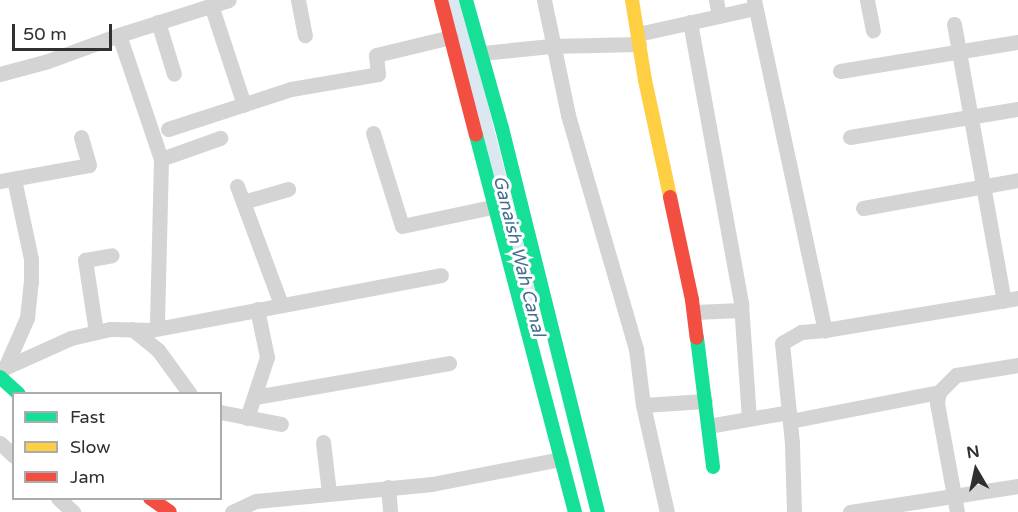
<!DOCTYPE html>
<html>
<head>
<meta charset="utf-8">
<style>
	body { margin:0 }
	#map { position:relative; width:1018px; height:512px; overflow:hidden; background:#fff; font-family:"Varela Round",sans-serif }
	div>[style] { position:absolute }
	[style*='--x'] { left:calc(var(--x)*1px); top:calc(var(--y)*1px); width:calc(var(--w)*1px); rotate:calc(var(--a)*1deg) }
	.canal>* { height:14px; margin:-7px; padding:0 7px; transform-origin:7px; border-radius:7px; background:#dce8f1 }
	.street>* { height:15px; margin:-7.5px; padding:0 7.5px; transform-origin:7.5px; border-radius:7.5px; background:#d4d4d4 }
	.fast>* { height:14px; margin:-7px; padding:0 7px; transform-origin:7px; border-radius:7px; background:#16e098 }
	.slow>* { height:14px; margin:-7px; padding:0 7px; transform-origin:7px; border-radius:7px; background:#ffcf43 }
	.jam>* { height:14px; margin:-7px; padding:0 7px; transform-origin:7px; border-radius:7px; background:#f24e42 }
	span { translate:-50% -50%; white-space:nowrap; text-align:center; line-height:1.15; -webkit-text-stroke:6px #fff; paint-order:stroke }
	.water-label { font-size:18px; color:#426f8f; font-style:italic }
	.legend { position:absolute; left:12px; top:392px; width:210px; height:108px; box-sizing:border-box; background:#fff; border:2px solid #acacac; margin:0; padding:8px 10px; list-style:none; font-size:18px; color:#303030 }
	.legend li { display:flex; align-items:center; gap:12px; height:30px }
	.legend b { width:30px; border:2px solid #acacac }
	.north { position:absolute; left:946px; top:440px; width:60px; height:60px; -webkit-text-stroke:4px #fff; paint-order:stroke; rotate:351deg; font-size:16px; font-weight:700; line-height:24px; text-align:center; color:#303030 }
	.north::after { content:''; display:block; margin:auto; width:21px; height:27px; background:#303030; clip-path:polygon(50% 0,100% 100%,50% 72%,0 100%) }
	.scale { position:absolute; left:12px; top:24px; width:100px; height:27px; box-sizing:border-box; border:3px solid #303030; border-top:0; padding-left:8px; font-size:18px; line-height:21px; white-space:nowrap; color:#303030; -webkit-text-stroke:4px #fff; paint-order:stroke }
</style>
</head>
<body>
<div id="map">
	<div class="canal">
		<i style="--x:454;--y:0;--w:308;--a:75.7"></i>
	</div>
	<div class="street">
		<i style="--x:298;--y:0;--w:36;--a:79"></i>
		<i style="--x:544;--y:0;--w:117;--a:78.2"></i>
		<i style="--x:568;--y:115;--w:244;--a:73.8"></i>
		<i style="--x:636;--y:349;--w:56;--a:82.9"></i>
		<i style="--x:643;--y:405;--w:110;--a:77.4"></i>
		<i style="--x:716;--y:0;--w:16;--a:79"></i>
		<i style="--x:754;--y:0;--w:338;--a:77.9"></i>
		<i style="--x:867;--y:0;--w:31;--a:79"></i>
		<i style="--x:211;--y:5;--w:105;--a:71.7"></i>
		<i style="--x:158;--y:22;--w:54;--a:72.9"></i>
		<i style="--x:690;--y:22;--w:287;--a:79.7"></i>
		<i style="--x:741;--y:304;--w:113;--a:86"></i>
		<i style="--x:954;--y:24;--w:281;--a:79.8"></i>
		<i style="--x:638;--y:34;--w:120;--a:-12.5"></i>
		<i style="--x:119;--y:35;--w:131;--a:71.3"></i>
		<i style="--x:161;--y:159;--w:169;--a:91.4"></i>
		<i style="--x:482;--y:53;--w:69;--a:-5.8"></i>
		<i style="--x:551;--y:46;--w:88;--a:-1.3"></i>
		<i style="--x:840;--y:71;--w:180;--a:-9.3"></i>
		<i style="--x:0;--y:74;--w:50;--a:-15.2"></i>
		<i style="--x:48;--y:61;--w:76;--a:-20.1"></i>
		<i style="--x:119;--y:35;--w:115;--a:-17.7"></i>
		<i style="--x:168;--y:129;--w:129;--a:-18"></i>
		<i style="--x:291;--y:89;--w:88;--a:-9.8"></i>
		<i style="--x:378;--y:74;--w:19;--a:-96"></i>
		<i style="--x:376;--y:55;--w:77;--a:-13.5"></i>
		<i style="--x:373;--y:133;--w:97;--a:72.7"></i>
		<i style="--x:402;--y:226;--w:96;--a:-12"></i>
		<i style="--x:850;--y:137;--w:170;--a:-9.5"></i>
		<i style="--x:161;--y:159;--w:63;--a:-19.6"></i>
		<i style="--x:0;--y:181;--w:90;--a:-10.2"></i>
		<i style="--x:89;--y:165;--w:29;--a:-106"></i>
		<i style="--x:237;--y:186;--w:126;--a:69.6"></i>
		<i style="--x:243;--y:202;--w:47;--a:-16.1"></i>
		<i style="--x:863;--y:208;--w:158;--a:-10.2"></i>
		<i style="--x:694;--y:312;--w:47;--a:-2.4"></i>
		<i style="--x:132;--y:329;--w:33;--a:39"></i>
		<i style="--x:158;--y:350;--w:54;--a:54"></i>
		<i style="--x:96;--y:332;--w:73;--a:-98.7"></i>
		<i style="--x:85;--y:260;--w:27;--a:-10"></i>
		<i style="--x:5;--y:368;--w:55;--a:-66.3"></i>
		<i style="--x:27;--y:318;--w:36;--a:-84"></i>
		<i style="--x:31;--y:282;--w:23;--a:-90"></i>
		<i style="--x:31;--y:259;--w:82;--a:-102"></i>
		<i style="--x:0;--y:370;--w:78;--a:-24.3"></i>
		<i style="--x:71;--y:338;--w:40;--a:-13"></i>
		<i style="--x:110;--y:329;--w:41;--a:1.4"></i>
		<i style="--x:151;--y:330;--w:295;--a:-10.7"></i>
		<i style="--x:255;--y:397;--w:197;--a:-9.9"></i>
		<i style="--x:643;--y:405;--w:62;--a:-3.7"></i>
		<i style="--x:220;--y:412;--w:62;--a:11.1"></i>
		<i style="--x:247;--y:418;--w:64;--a:-71.8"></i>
		<i style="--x:267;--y:357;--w:49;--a:-101.8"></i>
		<i style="--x:790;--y:421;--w:152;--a:-11"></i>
		<i style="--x:708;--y:426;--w:82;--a:-9.8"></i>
		<i style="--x:323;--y:442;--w:51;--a:83.3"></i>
		<i style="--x:0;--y:443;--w:19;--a:43"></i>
		<i style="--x:388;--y:487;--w:25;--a:85"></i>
		<i style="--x:58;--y:498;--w:21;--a:43"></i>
		<i style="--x:232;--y:512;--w:26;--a:-25"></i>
		<i style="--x:256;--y:501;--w:177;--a:-5.5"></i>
		<i style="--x:432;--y:484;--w:131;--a:-11"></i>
		<i style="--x:794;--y:512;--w:69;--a:-91.7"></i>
		<i style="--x:792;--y:443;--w:100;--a:-95.7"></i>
		<i style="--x:782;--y:343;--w:22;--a:-30"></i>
		<i style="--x:801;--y:332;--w:24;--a:-5"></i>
		<i style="--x:825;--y:330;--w:196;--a:-9.4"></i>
		<i style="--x:850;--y:512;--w:170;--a:-8.8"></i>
		<i style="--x:957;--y:512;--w:111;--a:-100.4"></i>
		<i style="--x:937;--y:403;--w:11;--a:-80"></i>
		<i style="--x:939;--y:392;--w:24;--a:-45"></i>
		<i style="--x:956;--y:375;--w:63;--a:-9.2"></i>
	</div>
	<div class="fast">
		<i style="--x:466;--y:0;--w:133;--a:74.3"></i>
		<i style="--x:502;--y:128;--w:396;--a:76"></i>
		<i style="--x:476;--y:135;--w:390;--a:75.3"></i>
		<i style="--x:697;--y:338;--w:130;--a:82.9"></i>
		<i style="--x:0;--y:377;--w:25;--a:42"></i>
	</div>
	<div class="slow">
		<i style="--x:632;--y:0;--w:81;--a:80.8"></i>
		<i style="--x:645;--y:80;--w:120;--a:77.9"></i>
	</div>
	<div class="jam">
		<i style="--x:441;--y:0;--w:139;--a:75.5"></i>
		<i style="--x:670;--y:197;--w:105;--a:77.9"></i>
		<i style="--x:692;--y:300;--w:38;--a:83"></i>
		<i style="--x:150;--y:498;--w:24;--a:35"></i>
	</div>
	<div class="water-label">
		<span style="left:519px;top:256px;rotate:76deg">Ganaish Wah Canal</span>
	</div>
	<ul class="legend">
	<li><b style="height:8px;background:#16e098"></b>Fast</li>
	<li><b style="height:8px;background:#ffcf43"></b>Slow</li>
	<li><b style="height:8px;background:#f24e42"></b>Jam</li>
	</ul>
	<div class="north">N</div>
	<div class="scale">50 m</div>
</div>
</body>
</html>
